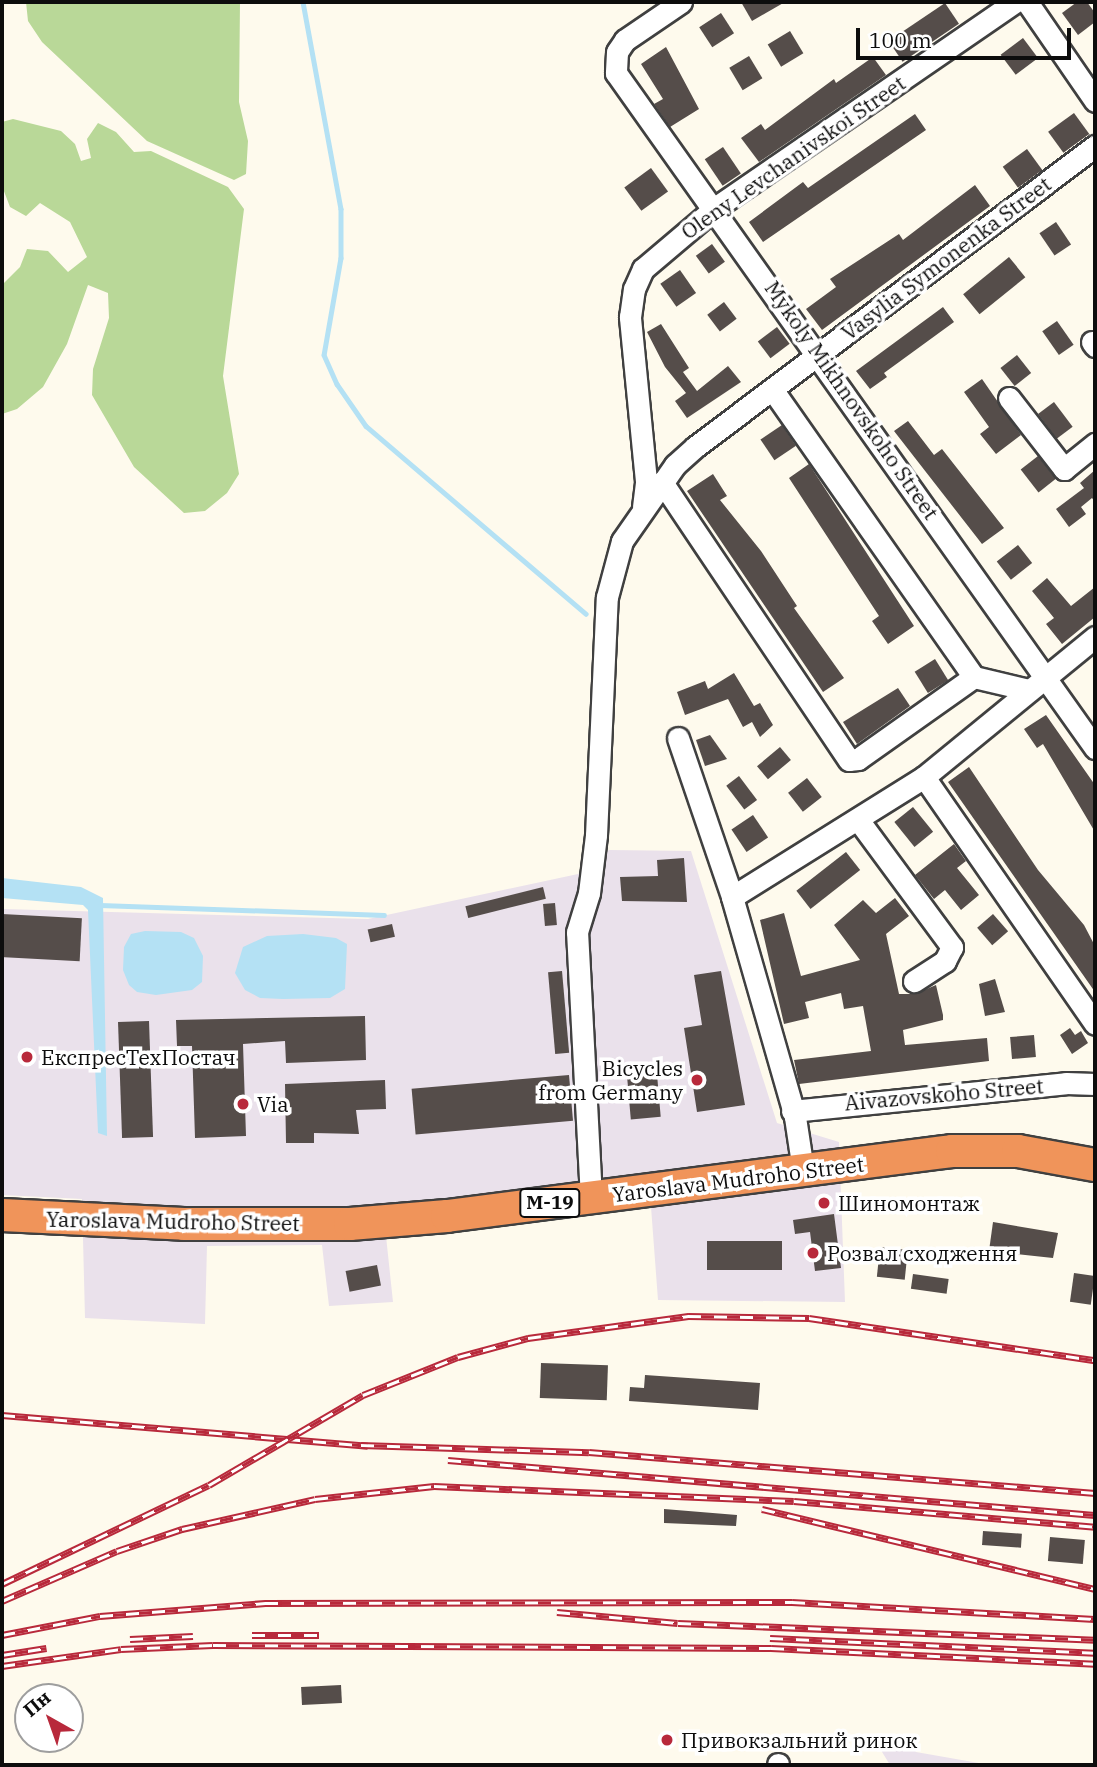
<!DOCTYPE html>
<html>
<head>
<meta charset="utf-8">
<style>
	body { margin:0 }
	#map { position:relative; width:1097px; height:1767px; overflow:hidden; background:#fefaed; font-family:"IBM Plex Serif",serif }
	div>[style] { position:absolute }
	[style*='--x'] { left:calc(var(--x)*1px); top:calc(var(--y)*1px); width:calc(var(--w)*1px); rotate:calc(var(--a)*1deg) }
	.industrial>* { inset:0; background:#eae1eb }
	.forest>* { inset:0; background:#b9d898 }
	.water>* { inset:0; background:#b4e1f4 }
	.stream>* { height:4.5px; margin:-2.25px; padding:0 2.25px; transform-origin:2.25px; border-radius:2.25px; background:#b4e1f4 }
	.building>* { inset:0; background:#554d4a; transform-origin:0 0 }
	.roads { filter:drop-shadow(2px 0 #404040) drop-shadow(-2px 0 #404040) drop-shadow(0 2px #404040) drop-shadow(0 -2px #404040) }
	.minor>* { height:21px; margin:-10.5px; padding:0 10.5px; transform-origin:10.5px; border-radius:10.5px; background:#fff }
	.highway>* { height:32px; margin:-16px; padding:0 16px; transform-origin:16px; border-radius:16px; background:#f0945a }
	.rail>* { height:7px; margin-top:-3.5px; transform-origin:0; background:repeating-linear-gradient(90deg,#fff 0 13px,#b8293b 0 26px); box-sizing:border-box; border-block:2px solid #b8293b }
	.dots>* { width:19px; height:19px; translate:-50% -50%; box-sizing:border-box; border:4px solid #fff; border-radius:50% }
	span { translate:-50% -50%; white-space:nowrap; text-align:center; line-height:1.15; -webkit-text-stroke:7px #fff; paint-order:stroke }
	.shield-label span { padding:2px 5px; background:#fff; border:2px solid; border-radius:5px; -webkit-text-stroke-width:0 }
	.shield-label { font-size:19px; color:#0d0d0d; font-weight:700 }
	.street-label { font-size:21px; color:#0d0d0d }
	.poi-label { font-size:21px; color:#0d0d0d }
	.left { translate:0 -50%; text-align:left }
	.right { translate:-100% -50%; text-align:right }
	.frame { position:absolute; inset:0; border:4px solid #0d0d0d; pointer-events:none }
	.north { position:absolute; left:14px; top:1683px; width:70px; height:70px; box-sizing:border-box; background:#fff; border:2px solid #9e9e9e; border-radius:50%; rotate:320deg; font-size:19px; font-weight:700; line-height:28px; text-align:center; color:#0d0d0d }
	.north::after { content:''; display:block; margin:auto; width:24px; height:32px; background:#b8293b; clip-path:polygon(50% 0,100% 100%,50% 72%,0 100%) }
	.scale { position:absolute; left:856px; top:28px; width:215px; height:32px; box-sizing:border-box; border:4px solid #0d0d0d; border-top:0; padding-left:9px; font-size:21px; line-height:24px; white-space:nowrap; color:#0d0d0d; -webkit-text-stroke:5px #fff; paint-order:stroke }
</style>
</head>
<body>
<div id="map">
	<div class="industrial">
		<i style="clip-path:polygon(609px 850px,691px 851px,777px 1123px,839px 1142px,845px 1302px,658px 1300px,651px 1207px,386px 1236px,393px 1302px,329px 1306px,322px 1245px,207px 1246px,205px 1324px,85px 1318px,82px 1199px,2px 1195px,2px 909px,368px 919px,578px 874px)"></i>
		<i style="clip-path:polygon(902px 1734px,916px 1752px,990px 1765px,890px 1765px,876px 1742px)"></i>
	</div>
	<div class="forest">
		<i style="clip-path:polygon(26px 2px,240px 2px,239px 102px,248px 141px,246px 174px,234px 180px,147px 141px,42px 42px,28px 21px)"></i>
		<i style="clip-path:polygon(13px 119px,61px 131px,75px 144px,81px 161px,91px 158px,87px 139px,98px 123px,116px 132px,134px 152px,151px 151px,228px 187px,244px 209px,223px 376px,239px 474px,227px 493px,205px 511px,184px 513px,134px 467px,92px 395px,93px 369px,109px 318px,108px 293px,88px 285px,67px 344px,43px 387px,17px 409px,2px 414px,2px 285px,20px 267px,27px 249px,48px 251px,68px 272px,87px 257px,70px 222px,40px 203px,26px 216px,10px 207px,2px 186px,2px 122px)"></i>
	</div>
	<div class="water">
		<i style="clip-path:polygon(2px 878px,81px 887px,103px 898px,107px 1136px,98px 1133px,88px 910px,83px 905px,2px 898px)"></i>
		<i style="clip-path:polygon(145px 931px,181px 932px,194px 938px,203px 956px,202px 982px,192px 990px,156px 995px,137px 992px,129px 985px,123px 970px,124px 947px,131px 934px)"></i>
		<i style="clip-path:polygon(303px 934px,336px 938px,347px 944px,345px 989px,330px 998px,283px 999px,260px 998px,245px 990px,235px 973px,243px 947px,267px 936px)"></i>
	</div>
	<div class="stream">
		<i style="--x:303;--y:2;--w:210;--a:79.6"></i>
		<i style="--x:341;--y:209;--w:49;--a:90"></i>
		<i style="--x:341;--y:258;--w:98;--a:99.9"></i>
		<i style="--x:324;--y:355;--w:32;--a:66"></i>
		<i style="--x:337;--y:384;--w:51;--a:55.4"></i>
		<i style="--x:366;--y:426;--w:289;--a:40.5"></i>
		<i style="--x:100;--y:905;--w:284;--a:2"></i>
	</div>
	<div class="building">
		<i style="clip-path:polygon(741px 2px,785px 2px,752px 21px)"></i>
		<i style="clip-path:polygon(1077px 2px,1087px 2px,1095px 13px,1095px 22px,1078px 35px,1062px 13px)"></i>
		<i style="left:945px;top:3px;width:25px;height:68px;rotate:56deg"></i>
		<i style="left:721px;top:13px;width:24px;height:26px;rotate:57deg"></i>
		<i style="left:790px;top:31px;width:26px;height:26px;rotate:59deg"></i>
		<i style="left:1023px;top:38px;width:25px;height:28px;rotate:53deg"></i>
		<i style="clip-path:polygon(666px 47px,699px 109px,670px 127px,654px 104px,663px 99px,641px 64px)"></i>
		<i style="left:749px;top:56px;width:26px;height:23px;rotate:59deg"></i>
		<i style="clip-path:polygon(873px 57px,886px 75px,759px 162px,741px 138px,761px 124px,765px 130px,834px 79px,836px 83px)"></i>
		<i style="left:1074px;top:113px;width:26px;height:32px;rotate:54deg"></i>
		<i style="clip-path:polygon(915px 114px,926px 130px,763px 242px,749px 222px,803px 182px,808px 188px)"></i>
		<i style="left:723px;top:147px;width:32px;height:22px;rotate:56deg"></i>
		<i style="left:1027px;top:149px;width:26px;height:30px;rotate:54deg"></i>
		<i style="left:651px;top:168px;width:29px;height:33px;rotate:54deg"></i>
		<i style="clip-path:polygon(975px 185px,990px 206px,822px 330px,806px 309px,836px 287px,830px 279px,899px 234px,903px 240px)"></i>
		<i style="left:1056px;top:222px;width:27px;height:20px;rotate:56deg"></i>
		<i style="left:712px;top:244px;width:22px;height:20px;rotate:54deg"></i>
		<i style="left:1009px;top:257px;width:26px;height:59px;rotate:51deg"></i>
		<i style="left:680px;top:270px;width:28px;height:24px;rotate:55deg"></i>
		<i style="left:724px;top:302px;width:21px;height:21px;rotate:53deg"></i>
		<i style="clip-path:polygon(943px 307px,954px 322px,884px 373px,887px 377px,870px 389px,856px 371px)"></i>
		<i style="left:1057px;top:321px;width:29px;height:18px;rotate:55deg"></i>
		<i style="clip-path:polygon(661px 324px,689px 368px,683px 372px,697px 391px,728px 366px,741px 382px,687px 418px,675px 401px,686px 393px,665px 367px,647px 332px)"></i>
		<i style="left:777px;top:327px;width:21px;height:24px;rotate:53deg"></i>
		<i style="left:1017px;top:355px;width:23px;height:21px;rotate:52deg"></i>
		<i style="clip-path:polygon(982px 379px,1021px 435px,996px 454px,980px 434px,989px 427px,964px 392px)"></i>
		<i style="left:1054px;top:402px;width:31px;height:20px;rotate:53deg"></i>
		<i style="clip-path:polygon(908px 421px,934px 455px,942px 449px,1004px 528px,982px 544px,894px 431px)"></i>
		<i style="left:782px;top:425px;width:25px;height:26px;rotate:56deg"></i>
		<i style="left:1038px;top:456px;width:29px;height:22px;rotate:52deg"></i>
		<i style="clip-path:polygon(809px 464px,914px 626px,888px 644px,872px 621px,879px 616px,789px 478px)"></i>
		<i style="clip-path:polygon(1095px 470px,1095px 502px,1092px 498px,1081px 507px,1086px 514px,1069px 527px,1056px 509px,1084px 488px,1080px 483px)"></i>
		<i style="clip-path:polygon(713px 474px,727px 496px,720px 500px,761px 551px,797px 606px,794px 608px,844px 678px,823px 692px,687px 491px)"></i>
		<i style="left:1018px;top:545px;width:23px;height:27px;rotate:52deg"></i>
		<i style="clip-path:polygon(1047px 578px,1071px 606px,1095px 587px,1095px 617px,1062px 644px,1046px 624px,1054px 618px,1032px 591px)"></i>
		<i style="left:935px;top:659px;width:25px;height:24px;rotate:58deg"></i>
		<i style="clip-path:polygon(734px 673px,754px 706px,760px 703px,773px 725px,760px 737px,752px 722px,743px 727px,728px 699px,685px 715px,677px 692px,705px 681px,708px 689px)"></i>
		<i style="clip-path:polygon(898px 688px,910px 706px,857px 744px,843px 722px)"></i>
		<i style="clip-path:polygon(1046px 715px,1095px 785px,1095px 832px,1043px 744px,1037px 748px,1024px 729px)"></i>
		<i style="clip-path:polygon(710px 735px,727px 759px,705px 766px,696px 740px)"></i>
		<i style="left:780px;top:747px;width:17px;height:30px;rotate:50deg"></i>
		<i style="clip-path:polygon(969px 767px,1038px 870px,1084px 925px,1095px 946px,1095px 992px,948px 782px)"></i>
		<i style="left:739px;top:776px;width:30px;height:16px;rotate:53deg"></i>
		<i style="left:807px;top:778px;width:24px;height:24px;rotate:52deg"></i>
		<i style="left:913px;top:807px;width:32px;height:24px;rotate:51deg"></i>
		<i style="left:753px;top:815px;width:27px;height:26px;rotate:56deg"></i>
		<i style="clip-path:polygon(954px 844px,966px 861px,957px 868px,979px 895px,961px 910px,945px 890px,934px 899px,915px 875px)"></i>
		<i style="left:846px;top:852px;width:23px;height:63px;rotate:52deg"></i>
		<i style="clip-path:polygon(684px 858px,687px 902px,622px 901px,620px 877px,658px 876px,657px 860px)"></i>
		<i style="left:543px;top:887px;width:12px;height:80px;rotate:76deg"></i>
		<i style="clip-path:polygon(895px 898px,909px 916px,886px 934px,899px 994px,915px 994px,936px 985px,943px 1015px,943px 1020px,903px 1030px,905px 1045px,987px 1038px,989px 1061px,799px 1084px,794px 1060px,871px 1051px,863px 1006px,844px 1009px,841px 993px,805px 1002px,809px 1018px,784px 1024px,760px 920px,784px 913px,801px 976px,860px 960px,834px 925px,863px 900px,876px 913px)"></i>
		<i style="left:555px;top:903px;width:22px;height:12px;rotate:85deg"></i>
		<i style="left:2px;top:914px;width:80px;height:43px;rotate:3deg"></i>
		<i style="left:993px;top:914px;width:23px;height:21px;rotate:49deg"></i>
		<i style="left:392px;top:924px;width:13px;height:25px;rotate:77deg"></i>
		<i style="left:562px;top:971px;width:82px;height:14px;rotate:85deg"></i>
		<i style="clip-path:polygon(721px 971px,745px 1105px,697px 1112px,684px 1028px,702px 1025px,694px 975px)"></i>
		<i style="clip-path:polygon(995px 979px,1005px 1012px,985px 1016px,979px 984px)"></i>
		<i style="clip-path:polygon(365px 1016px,366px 1060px,286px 1063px,285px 1041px,243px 1044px,246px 1136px,195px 1138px,192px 1046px,177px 1046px,176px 1020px)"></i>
		<i style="left:149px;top:1021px;width:116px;height:31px;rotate:88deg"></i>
		<i style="clip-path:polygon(1070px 1028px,1075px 1035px,1081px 1031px,1088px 1043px,1072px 1054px,1060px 1035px)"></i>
		<i style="left:1034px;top:1035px;width:22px;height:24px;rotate:85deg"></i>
		<i style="left:656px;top:1063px;width:54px;height:30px;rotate:85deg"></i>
		<i style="left:569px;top:1075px;width:46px;height:158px;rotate:85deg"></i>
		<i style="clip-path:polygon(385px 1080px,386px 1109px,356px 1110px,359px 1134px,314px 1133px,314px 1143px,286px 1143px,285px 1084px)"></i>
		<i style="clip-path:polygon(834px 1214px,841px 1268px,815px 1271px,810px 1232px,795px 1234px,793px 1220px)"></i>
		<i style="clip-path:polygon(993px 1222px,1058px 1233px,1053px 1258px,989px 1251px)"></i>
		<i style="left:707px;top:1241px;width:75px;height:29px"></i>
		<i style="left:880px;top:1247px;width:28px;height:30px;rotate:6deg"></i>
		<i style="left:377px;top:1265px;width:21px;height:32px;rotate:79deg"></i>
		<i style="left:1074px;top:1273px;width:21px;height:29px;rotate:8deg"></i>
		<i style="left:913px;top:1274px;width:36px;height:15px;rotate:8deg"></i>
		<i style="left:541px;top:1363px;width:67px;height:35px;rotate:2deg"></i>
		<i style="clip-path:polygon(645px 1375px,760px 1383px,758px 1410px,629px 1401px,630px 1387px,644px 1388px)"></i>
		<i style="clip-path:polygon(664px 1509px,737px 1515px,736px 1526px,664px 1523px)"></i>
		<i style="left:983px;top:1531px;width:39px;height:14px;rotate:4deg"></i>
		<i style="left:1050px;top:1537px;width:35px;height:24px;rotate:5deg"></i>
		<i style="left:341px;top:1685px;width:18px;height:40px;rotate:87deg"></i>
	</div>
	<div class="roads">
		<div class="minor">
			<i style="--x:681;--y:2;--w:68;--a:145.8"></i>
			<i style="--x:625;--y:40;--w:14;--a:124"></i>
			<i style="--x:617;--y:52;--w:21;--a:93"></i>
			<i style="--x:616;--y:73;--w:828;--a:54.64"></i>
			<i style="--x:1027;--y:2;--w:120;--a:55.5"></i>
			<i style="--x:1092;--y:342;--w:5;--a:53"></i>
			<i style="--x:772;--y:389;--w:352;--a:55"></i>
			<i style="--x:1009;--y:398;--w:90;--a:52.2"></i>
			<i style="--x:1064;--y:469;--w:40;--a:-39"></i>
			<i style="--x:662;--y:482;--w:335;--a:56.1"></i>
			<i style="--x:849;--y:760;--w:9;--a:-6"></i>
			<i style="--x:858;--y:759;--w:142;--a:-35.3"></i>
			<i style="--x:974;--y:677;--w:57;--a:13.3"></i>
			<i style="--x:643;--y:507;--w:26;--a:-83"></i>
			<i style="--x:646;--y:481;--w:165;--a:-95.6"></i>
			<i style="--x:630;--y:317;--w:28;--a:-82"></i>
			<i style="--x:634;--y:289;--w:22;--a:-66"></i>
			<i style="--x:643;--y:269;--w:94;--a:-40.3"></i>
			<i style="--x:715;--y:208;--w:364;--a:-34.5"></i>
			<i style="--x:678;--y:738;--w:168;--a:71.2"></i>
			<i style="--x:732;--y:897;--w:229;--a:74"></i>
			<i style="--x:795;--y:1117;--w:54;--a:81.4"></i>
			<i style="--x:924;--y:777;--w:300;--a:55.3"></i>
			<i style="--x:859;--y:821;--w:157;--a:53.6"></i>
			<i style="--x:952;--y:947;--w:16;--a:117"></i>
			<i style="--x:945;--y:961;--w:37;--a:147"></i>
			<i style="--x:732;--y:897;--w:226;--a:-32"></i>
			<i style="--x:924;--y:777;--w:221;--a:-39.3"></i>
			<i style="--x:792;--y:1111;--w:275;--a:-5.8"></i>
			<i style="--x:1066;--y:1083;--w:29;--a:2"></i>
			<i style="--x:591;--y:1198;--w:266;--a:-93"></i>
			<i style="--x:577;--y:932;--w:41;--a:-72.9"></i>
			<i style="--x:589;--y:893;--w:58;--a:-83.1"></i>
			<i style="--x:596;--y:835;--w:238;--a:-87.4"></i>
			<i style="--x:607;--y:597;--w:58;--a:-75"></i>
			<i style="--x:622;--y:541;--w:93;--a:-55.1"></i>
			<i style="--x:675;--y:465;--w:27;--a:-42"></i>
			<i style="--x:695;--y:447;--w:501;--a:-36.96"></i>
			<i style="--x:778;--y:1764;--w:1;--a:90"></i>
		</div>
		<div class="highway">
			<i style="--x:2;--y:1215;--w:182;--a:2.8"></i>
			<i style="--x:184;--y:1224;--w:166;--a:0"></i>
			<i style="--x:350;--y:1224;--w:97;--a:-4.7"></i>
			<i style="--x:447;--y:1216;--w:509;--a:-7.33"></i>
			<i style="--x:952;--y:1151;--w:66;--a:0"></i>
			<i style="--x:1018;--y:1151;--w:78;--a:10.3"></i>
		</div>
	</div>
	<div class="rail">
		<i style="--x:2;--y:1415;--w:367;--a:4.8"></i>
		<i style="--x:361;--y:1445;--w:228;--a:1.8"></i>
		<i style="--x:589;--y:1452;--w:508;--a:4.63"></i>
		<i style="--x:448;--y:1460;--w:649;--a:4.86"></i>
		<i style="--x:762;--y:1509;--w:342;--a:13.5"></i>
		<i style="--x:2;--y:1584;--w:229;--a:-25.6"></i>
		<i style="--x:209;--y:1485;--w:178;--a:-30.3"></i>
		<i style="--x:363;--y:1395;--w:102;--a:-21.8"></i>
		<i style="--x:458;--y:1357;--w:73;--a:-15.2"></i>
		<i style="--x:528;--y:1338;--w:162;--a:-7.8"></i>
		<i style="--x:688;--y:1316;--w:121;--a:0.9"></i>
		<i style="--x:809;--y:1318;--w:289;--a:8.4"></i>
		<i style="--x:2;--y:1601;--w:125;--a:-23.5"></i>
		<i style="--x:117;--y:1551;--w:69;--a:-18.7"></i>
		<i style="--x:182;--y:1529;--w:136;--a:-12.7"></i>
		<i style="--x:315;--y:1499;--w:120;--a:-6.2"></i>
		<i style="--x:434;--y:1486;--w:360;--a:2.4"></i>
		<i style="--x:794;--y:1501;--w:302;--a:4.9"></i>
		<i style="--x:557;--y:1612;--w:121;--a:5.2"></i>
		<i style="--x:678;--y:1623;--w:417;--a:2.3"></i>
		<i style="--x:2;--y:1635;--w:100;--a:-11"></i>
		<i style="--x:100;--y:1616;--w:166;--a:-4.5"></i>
		<i style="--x:265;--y:1603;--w:527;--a:-0.11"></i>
		<i style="--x:792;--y:1602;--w:303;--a:3.2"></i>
		<i style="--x:252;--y:1635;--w:67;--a:0"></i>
		<i style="--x:770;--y:1638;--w:325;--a:2.6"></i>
		<i style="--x:130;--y:1639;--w:63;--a:-2.7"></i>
		<i style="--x:2;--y:1655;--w:45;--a:-9"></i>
		<i style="--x:2;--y:1666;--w:120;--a:-8.1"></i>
		<i style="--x:121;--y:1649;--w:92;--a:-2.5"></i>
		<i style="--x:213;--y:1645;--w:558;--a:0.31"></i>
		<i style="--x:771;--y:1648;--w:324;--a:2.8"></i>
	</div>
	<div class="dots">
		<i style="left:27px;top:1057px;background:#b8293b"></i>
		<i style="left:697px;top:1080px;background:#b8293b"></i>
		<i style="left:243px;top:1104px;background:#b8293b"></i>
		<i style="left:824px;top:1203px;background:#b8293b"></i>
		<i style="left:813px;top:1253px;background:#b8293b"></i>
		<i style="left:667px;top:1740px;background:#b8293b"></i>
	</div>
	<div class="shield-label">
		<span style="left:550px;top:1203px">М-19</span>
	</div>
	<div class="street-label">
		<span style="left:793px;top:157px;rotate:-35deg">Oleny Levchanivskoi Street</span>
		<span style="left:946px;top:258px;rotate:-37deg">Vasylia Symonenka Street</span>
		<span style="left:852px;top:400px;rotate:55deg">Mykoly Mikhnovskoho Street</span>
		<span style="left:944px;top:1094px;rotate:-5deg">Aivazovskoho Street</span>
		<span style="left:738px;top:1179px;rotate:-7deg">Yaroslava Mudroho Street</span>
		<span style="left:173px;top:1221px;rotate:1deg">Yaroslava Mudroho Street</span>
	</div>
	<div class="poi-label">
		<span class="left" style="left:41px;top:1057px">ЕкспресТехПостач</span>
		<span class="right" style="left:683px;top:1080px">Bicycles<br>from Germany</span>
		<span class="left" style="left:257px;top:1104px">Via</span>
		<span class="left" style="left:838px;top:1203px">Шиномонтаж</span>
		<span class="left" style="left:827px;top:1253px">Розвал сходження</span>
		<span class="left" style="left:681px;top:1740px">Привокзальний ринок</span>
	</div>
	<div class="frame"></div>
	<div class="north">Пн</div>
	<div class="scale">100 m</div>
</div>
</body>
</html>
